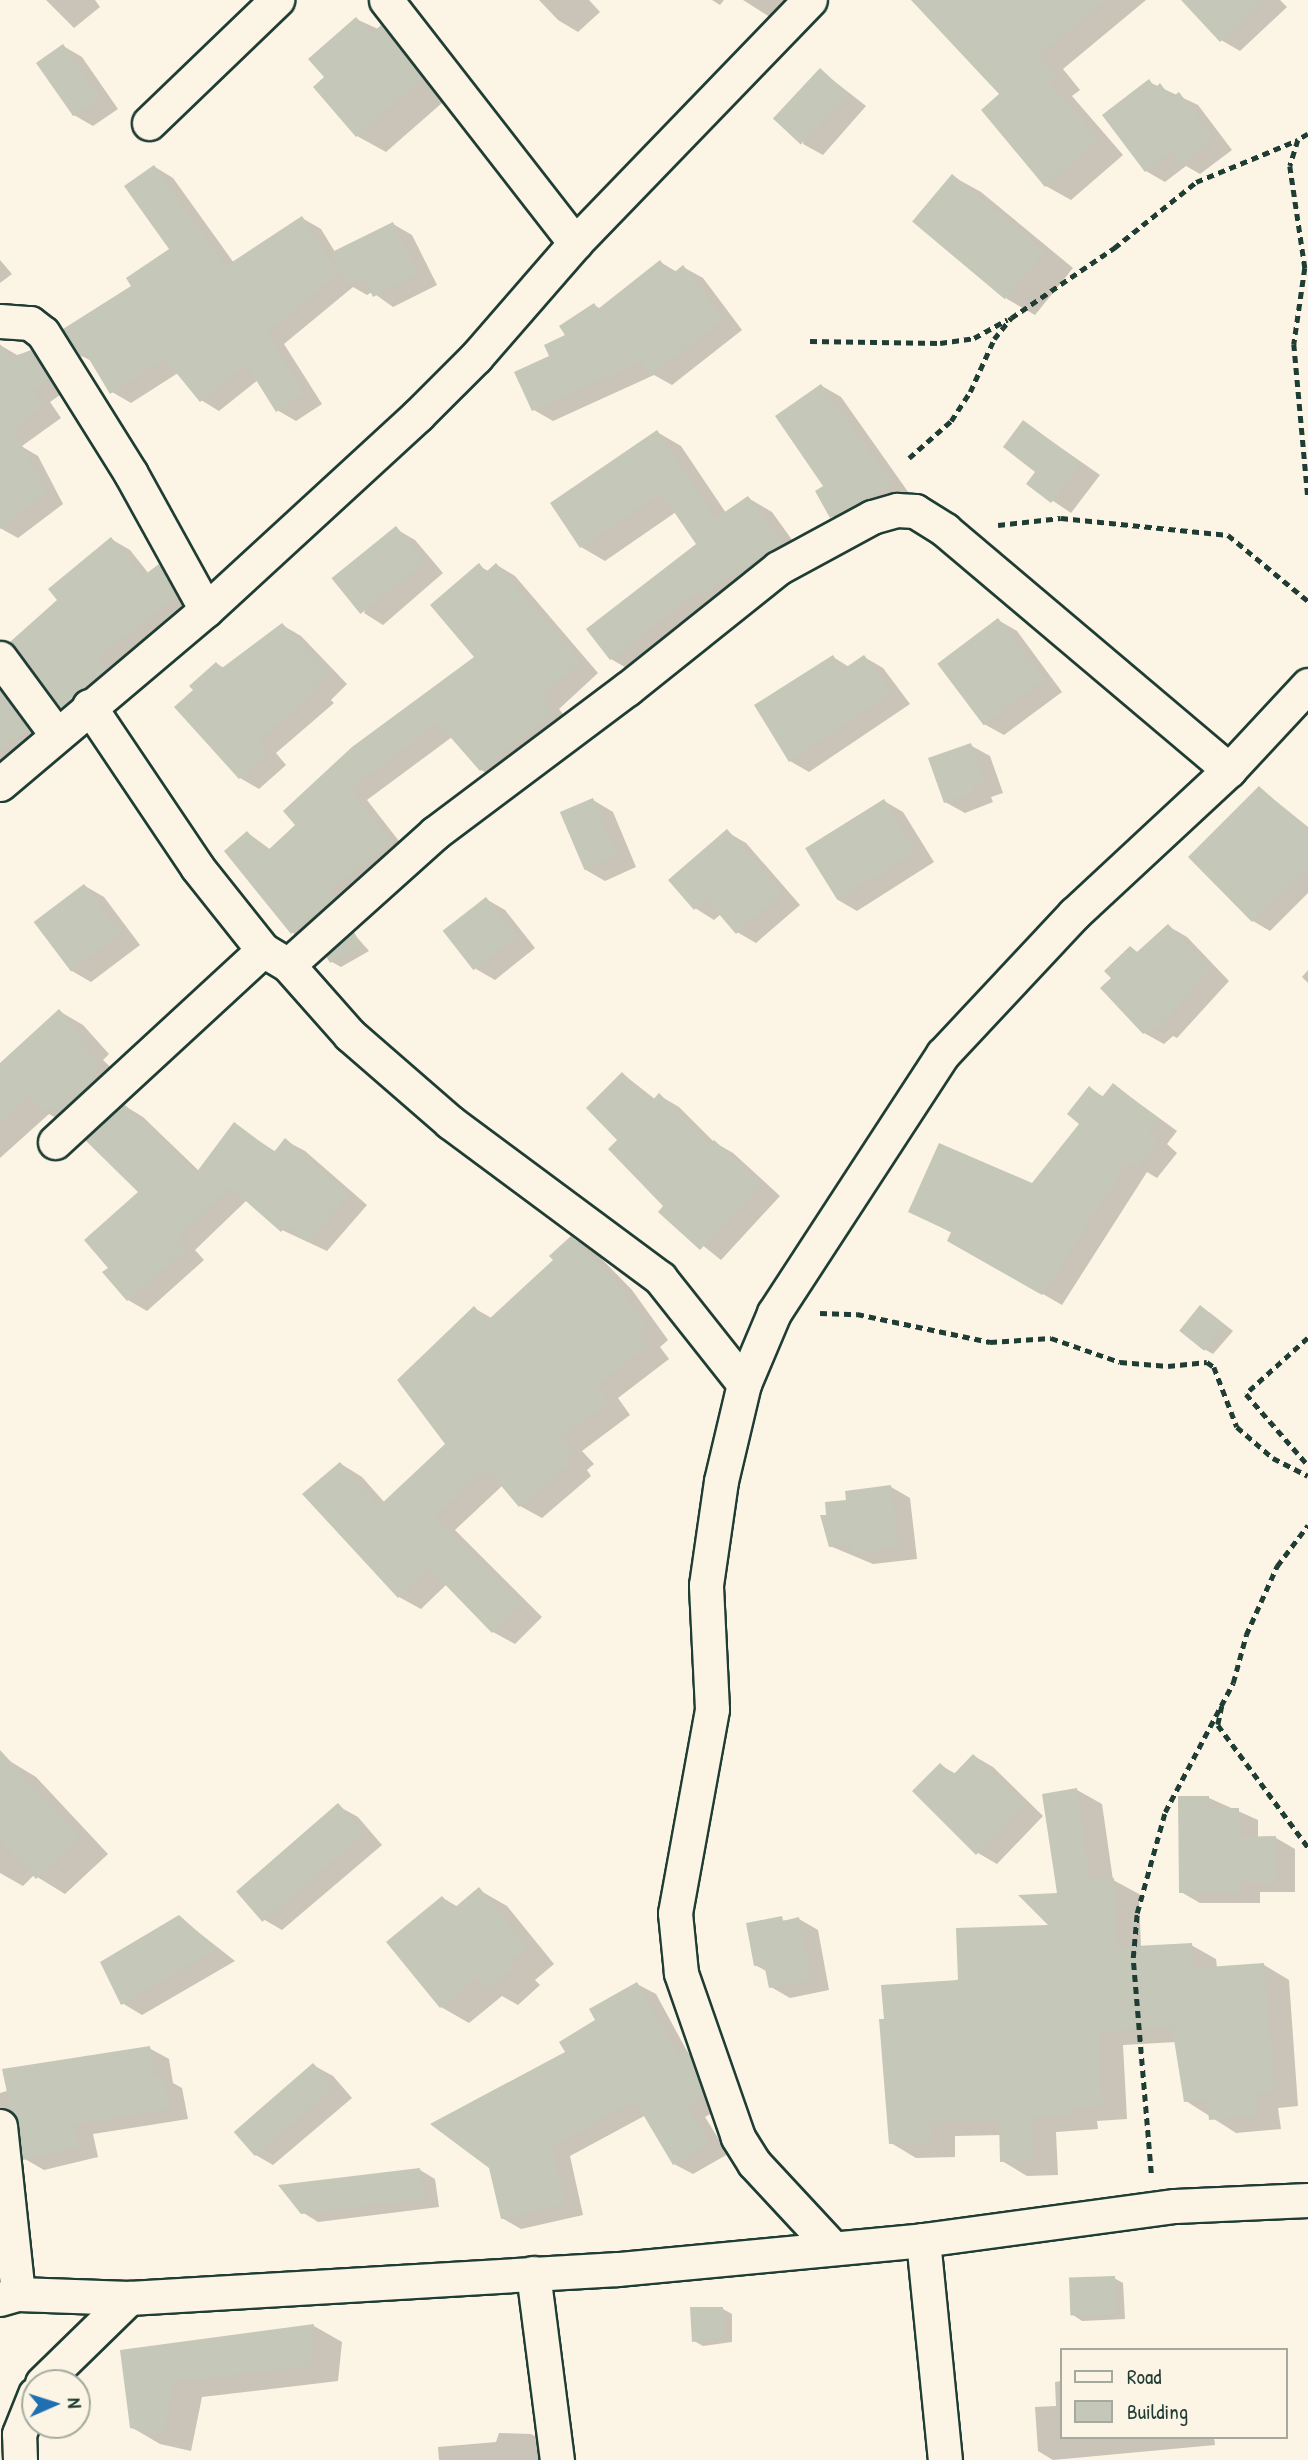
<!DOCTYPE html>
<html>
<head>
<meta charset="utf-8">
<style>
	body { margin:0 }
	#map { position:relative; width:1308px; height:2460px; overflow:hidden; background:#fcf5e5; font-family:"Patrick Hand",sans-serif }
	div>[style] { position:absolute }
	[style*='--x'] { left:calc(var(--x)*1px); top:calc(var(--y)*1px); width:calc(var(--w)*1px); rotate:calc(var(--a)*1deg) }
	.shadow>* { inset:0; background:#0003 }
	.building>* { inset:0; background:#c5c7b9; transform-origin:0 0 }
	.path>* { height:4.5px; margin-top:-2.25px; transform-origin:0; background:repeating-linear-gradient(90deg,#1f3d34 0 7px,transparent 0 12px) }
	.roads { filter:drop-shadow(2px 0 #1f3d34) drop-shadow(-2px 0 #1f3d34) drop-shadow(0 2px #1f3d34) drop-shadow(0 -2px #1f3d34) }
	.street>* { height:33px; margin:-16.5px; padding:0 16.5px; transform-origin:16.5px; border-radius:16.5px; background:#fcf5e5 }
	span { translate:-50% -50%; white-space:nowrap; text-align:center; line-height:1.15; -webkit-text-stroke:7px #fcf5e5; paint-order:stroke }
	.legend { position:absolute; left:1060px; top:2348px; width:228px; height:91px; box-sizing:border-box; background:#fcf5e5; border:2px solid #a4ab9e; margin:0; padding:9px 12px; list-style:none; font-size:21px; color:#1f3d34 }
	.legend li { display:flex; align-items:center; gap:14px; height:35px }
	.legend b { width:35px; border:2px solid #a4ab9e }
	.north { position:absolute; left:21px; top:2369px; width:70px; height:70px; box-sizing:border-box; background:#fcf5e5; border:2px solid #a4ab9e; border-radius:50%; rotate:87deg; font-size:19px; font-weight:700; line-height:28px; text-align:center; color:#1f3d34 }
	.north::after { content:''; display:block; margin:auto; width:24px; height:32px; background:#1f6fb2; clip-path:polygon(50% 0,100% 100%,50% 72%,0 100%) }
</style>
</head>
<body>
<div id="map">
	<div class="shadow">
		<i style="clip-path:polygon(46px 0,95px 0,100px 7px,74px 28px)"></i>
		<i style="clip-path:polygon(539px 0,589px 0,600px 12px,578px 32px,558px 20px)"></i>
		<i style="clip-path:polygon(712px 0,724px 0,720px 5px)"></i>
		<i style="clip-path:polygon(743px 0,792px 0,773px 19px)"></i>
		<i style="clip-path:polygon(937px 0,1146px 0,1063px 69px,1080px 90px,1072px 96px,1123px 155px,1071px 200px,1046px 186px,983px 110px,1002px 94px)"></i>
		<i style="clip-path:polygon(1188px 0,1280px 0,1287px 7px,1240px 51px,1221px 40px)"></i>
		<i style="clip-path:polygon(356px 19px,409px 43px,450px 96px,386px 152px,357px 136px,327px 78px)"></i>
		<i style="clip-path:polygon(63px 46px,82px 57px,118px 109px,93px 126px,74px 115px)"></i>
		<i style="clip-path:polygon(820px 70px,866px 106px,823px 155px,803px 144px)"></i>
		<i style="clip-path:polygon(1149px 82px,1198px 105px,1232px 150px,1200px 174px,1186px 166px,1165px 182px,1146px 171px)"></i>
		<i style="clip-path:polygon(155px 167px,173px 178px,234px 263px,302px 218px,321px 229px,335px 252px,393px 224px,412px 235px,437px 285px,393px 307px,372px 292px,367px 295px,353px 287px,284px 344px,322px 404px,296px 421px,277px 410px,258px 380px,219px 411px,201px 400px,178px 373px,131px 403px,112px 392px,93px 362px,82px 356px,134px 287px,171px 250px)"></i>
		<i style="clip-path:polygon(952px 176px,981px 192px,1073px 268px,1035px 315px,1007px 299px)"></i>
		<i style="clip-path:polygon(0 260px,12px 274px,0 283px)"></i>
		<i style="clip-path:polygon(660px 262px,677px 272px,683px 267px,703px 278px,742px 330px,672px 385px,654px 375px,553px 421px,534px 410px,517px 373px,551px 357px,594px 305px,601px 309px)"></i>
		<i style="clip-path:polygon(0 345px,17px 355px,31px 352px,50px 363px,67px 390px,50px 402px,61px 418px,22px 446px,0 431px)"></i>
		<i style="clip-path:polygon(822px 386px,841px 397px,911px 496px,851px 528px,832px 516px,826px 487px)"></i>
		<i style="clip-path:polygon(1024px 422px,1100px 475px,1071px 513px,1028px 484px,1038px 471px)"></i>
		<i style="clip-path:polygon(657px 432px,681px 446px,726px 513px,748px 498px,772px 512px,805px 558px,635px 673px,611px 659px,588px 629px,699px 544px,676px 512px,605px 561px,581px 547px)"></i>
		<i style="clip-path:polygon(21px 446px,38px 456px,63px 504px,18px 538px,0 528px,0 457px)"></i>
		<i style="clip-path:polygon(396px 529px,415px 540px,443px 573px,383px 625px,364px 613px)"></i>
		<i style="clip-path:polygon(111px 539px,130px 550px,149px 574px,159px 566px,178px 577px,194px 607px,81px 717px,62px 706px,59px 600px)"></i>
		<i style="clip-path:polygon(497px 565px,515px 576px,598px 673px,559px 709px,571px 724px,500px 780px,481px 770px,452px 737px,367px 800px,409px 854px,311px 944px,293px 933px,226px 851px,248px 833px,271px 850px,477px 657px,479px 566px,490px 572px)"></i>
		<i style="clip-path:polygon(998px 620px,1017px 631px,1062px 692px,1004px 735px,984px 724px,940px 664px)"></i>
		<i style="clip-path:polygon(282px 625px,301px 636px,347px 684px,331px 700px,334px 703px,276px 753px,286px 765px,259px 789px,240px 778px,217px 664px,224px 668px)"></i>
		<i style="clip-path:polygon(833px 657px,849px 667px,864px 657px,883px 668px,910px 704px,809px 772px,790px 761px)"></i>
		<i style="clip-path:polygon(0 688px,12px 694px,46px 741px,0 772px)"></i>
		<i style="clip-path:polygon(970px 745px,990px 756px,1003px 793px,991px 797px,993px 802px,965px 813px,945px 802px)"></i>
		<i style="clip-path:polygon(1260px 788px,1308px 827px,1308px 893px,1270px 931px,1253px 921px,1191px 857px)"></i>
		<i style="clip-path:polygon(593px 800px,613px 812px,636px 867px,605px 881px,586px 870px)"></i>
		<i style="clip-path:polygon(884px 801px,903px 812px,934px 862px,857px 911px,838px 900px)"></i>
		<i style="clip-path:polygon(727px 832px,746px 843px,800px 905px,756px 943px,737px 932px,721px 914px,714px 920px,695px 908px)"></i>
		<i style="clip-path:polygon(85px 886px,104px 897px,140px 945px,91px 982px,72px 971px)"></i>
		<i style="clip-path:polygon(486px 899px,505px 910px,535px 948px,495px 980px,476px 969px)"></i>
		<i style="clip-path:polygon(1168px 926px,1187px 937px,1229px 981px,1177px 1038px,1173px 1036px,1164px 1044px,1144px 1033px,1130px 948px,1139px 953px)"></i>
		<i style="clip-path:polygon(354px 934px,369px 951px,341px 967px,332px 962px,329px 957px)"></i>
		<i style="clip-path:polygon(1308px 970px,1308px 983px,1302px 977px)"></i>
		<i style="clip-path:polygon(59px 1011px,83px 1025px,109px 1054px,103px 1060px,123px 1079px,67px 1124px,49px 1114px,0 1158px,0 1064px)"></i>
		<i style="clip-path:polygon(623px 1074px,656px 1100px,660px 1096px,679px 1107px,714px 1142px,733px 1153px,780px 1196px,721px 1260px,661px 1212px,666px 1206px,619px 1140px)"></i>
		<i style="clip-path:polygon(1114px 1085px,1177px 1131px,1167px 1144px,1177px 1153px,1157px 1178px,1147px 1172px,1062px 1305px,949px 1240px,952px 1233px,910px 1211px,1032px 1186px,1082px 1124px,1089px 1088px,1104px 1097px)"></i>
		<i style="clip-path:polygon(125px 1106px,143px 1117px,199px 1171px,234px 1125px,276px 1152px,286px 1141px,305px 1151px,367px 1205px,327px 1251px,282px 1230px,247px 1200px,195px 1250px,204px 1260px,147px 1311px,128px 1300px,110px 1268px,141px 1192px)"></i>
		<i style="clip-path:polygon(572px 1238px,594px 1251px,632px 1290px,668px 1340px,660px 1347px,669px 1359px,618px 1398px,630px 1415px,582px 1451px,594px 1464px,587px 1470px,591px 1476px,542px 1518px,520px 1506px,503px 1485px,455px 1530px,542px 1617px,515px 1644px,493px 1632px,447px 1584px,421px 1609px,399px 1597px,341px 1464px,362px 1477px,385px 1503px,447px 1444px,474px 1308px,493px 1319px,556px 1261px)"></i>
		<i style="clip-path:polygon(1209px 1312px,1233px 1331px,1213px 1354px,1204px 1349px)"></i>
		<i style="clip-path:polygon(891px 1487px,910px 1498px,917px 1559px,873px 1564px,830px 1546px,828px 1516px,848px 1501px)"></i>
		<i style="clip-path:polygon(974px 1756px,993px 1767px,1043px 1816px,997px 1864px,978px 1853px,940px 1765px,956px 1774px)"></i>
		<i style="clip-path:polygon(8px 1760px,36px 1777px,108px 1854px,65px 1894px,34px 1875px,23px 1886px,0 1873px,0 1768px)"></i>
		<i style="clip-path:polygon(1077px 1790px,1102px 1804px,1113px 1880px,1139px 1894px,1141px 1948px,1191px 1945px,1216px 1959px,1217px 1968px,1264px 1965px,1289px 1980px,1298px 2106px,1278px 2108px,1281px 2129px,1236px 2133px,1186px 2101px,1176px 2042px,1123px 2045px,1127px 2119px,1097px 2121px,1098px 2129px,1056px 2132px,1058px 2175px,1027px 2176px,1002px 2161px,1001px 2135px,955px 2136px,955px 2157px,916px 2158px,891px 2143px,886px 2020px,1052px 1926px)"></i>
		<i style="clip-path:polygon(1209px 1798px,1258px 1820px,1258px 1838px,1276px 1838px,1295px 1849px,1295px 1892px,1260px 1892px,1260px 1903px,1200px 1903px,1181px 1892px)"></i>
		<i style="clip-path:polygon(338px 1806px,358px 1817px,382px 1845px,282px 1930px,263px 1919px)"></i>
		<i style="clip-path:polygon(479px 1890px,507px 1906px,554px 1964px,535px 1980px,540px 1985px,518px 2005px,502px 1996px,469px 2023px,441px 2007px,443px 1898px,458px 1907px)"></i>
		<i style="clip-path:polygon(179px 1917px,235px 1961px,142px 2015px,122px 2003px)"></i>
		<i style="clip-path:polygon(799px 1919px,818px 1930px,829px 1990px,790px 1998px,771px 1987px,768px 1972px,755px 1965px,748px 1924px)"></i>
		<i style="clip-path:polygon(637px 1984px,656px 1994px,688px 2053px,706px 2063px,721px 2108px,705px 2117px,728px 2154px,693px 2174px,674px 2164px,646px 2115px,570px 2156px,583px 2215px,521px 2229px,502px 2218px,568px 2053px)"></i>
		<i style="clip-path:polygon(149px 2048px,169px 2059px,173px 2083px,182px 2088px,188px 2119px,93px 2134px,98px 2157px,44px 2170px,25px 2159px,18px 2117px,1px 2130px,0 2181px,0 2093px)"></i>
		<i style="clip-path:polygon(313px 2065px,333px 2076px,352px 2098px,273px 2165px,254px 2154px)"></i>
		<i style="clip-path:polygon(420px 2170px,435px 2179px,439px 2207px,318px 2222px,302px 2212px)"></i>
		<i style="clip-path:polygon(1114px 2278px,1123px 2283px,1125px 2319px,1082px 2321px,1073px 2315px)"></i>
		<i style="clip-path:polygon(723px 2309px,732px 2314px,732px 2342px,703px 2346px,694px 2341px)"></i>
		<i style="clip-path:polygon(314px 2326px,342px 2342px,338px 2381px,202px 2397px,191px 2451px,160px 2444px,131px 2427px,122px 2351px)"></i>
		<i style="clip-path:polygon(1061px 2381px,1061px 2437px,1214px 2437px,1215px 2445px,1053px 2460px,1038px 2451px,1035px 2407px,1056px 2406px,1055px 2382px)"></i>
		<i style="clip-path:polygon(499px 2433px,531px 2434px,550px 2445px,550px 2460px,439px 2460px,438px 2447px,496px 2442px)"></i>
	</div>
	<div class="building">
		<i style="clip-path:polygon(911px 0,1105px 0,1039px 55px,1056px 75px,1049px 82px,1099px 140px,1045px 187px,981px 110px,999px 94px)"></i>
		<i style="clip-path:polygon(1181px 0,1264px 0,1220px 42px)"></i>
		<i style="clip-path:polygon(356px 17px,371px 34px,381px 25px,423px 79px,356px 137px,313px 87px,324px 77px,308px 59px)"></i>
		<i style="left:63px;top:44px;width:65px;height:33px;rotate:55deg"></i>
		<i style="left:820px;top:68px;width:38px;height:69px;rotate:43deg"></i>
		<i style="clip-path:polygon(1149px 79px,1155px 88px,1160px 83px,1171px 98px,1179px 92px,1214px 139px,1180px 164px,1170px 152px,1145px 172px,1102px 115px)"></i>
		<i style="clip-path:polygon(154px 165px,226px 266px,302px 216px,338px 273px,266px 333px,304px 393px,276px 412px,246px 364px,200px 402px,165px 359px,110px 394px,86px 354px,81px 357px,63px 329px,131px 286px,126px 278px,169px 249px,124px 186px)"></i>
		<i style="left:952px;top:174px;width:121px;height:62px;rotate:40deg"></i>
		<i style="clip-path:polygon(393px 222px,418px 274px,373px 297px,363px 276px,347px 285px,330px 253px)"></i>
		<i style="clip-path:polygon(660px 260px,671px 275px,683px 265px,724px 319px,651px 375px,641px 361px,532px 411px,514px 372px,549px 356px,544px 345px,565px 335px,559px 326px,594px 303px,598px 309px)"></i>
		<i style="clip-path:polygon(0 344px,10px 358px,31px 350px,49px 379px,32px 390px,43px 407px,13px 428px,47px 493px,0 529px)"></i>
		<i style="clip-path:polygon(821px 384px,893px 484px,830px 518px,815px 491px,823px 486px,775px 416px)"></i>
		<i style="clip-path:polygon(1023px 420px,1081px 463px,1051px 503px,1026px 484px,1035px 472px,1003px 447px)"></i>
		<i style="clip-path:polygon(657px 430px,716px 518px,748px 496px,783px 543px,700px 596px,697px 592px,610px 660px,586px 629px,696px 544px,661px 493px,580px 548px,550px 503px)"></i>
		<i style="left:396px;top:526px;width:46px;height:83px;rotate:51deg"></i>
		<i style="clip-path:polygon(111px 537px,143px 576px,159px 564px,176px 596px,97px 657px,107px 668px,61px 708px,10px 642px,57px 600px,48px 589px)"></i>
		<i style="clip-path:polygon(479px 563px,486px 572px,496px 563px,581px 662px,541px 697px,554px 713px,480px 771px,438px 723px,350px 789px,392px 842px,330px 890px,334px 898px,291px 934px,224px 851px,247px 831px,265px 853px,295px 825px,283px 811px,352px 747px,474px 657px,430px 605px)"></i>
		<i style="left:998px;top:618px;width:77px;height:76px;rotate:53deg"></i>
		<i style="clip-path:polygon(282px 623px,329px 672px,313px 688px,316px 691px,258px 741px,268px 753px,239px 779px,174px 707px,193px 690px,189px 686px,216px 662px,222px 668px)"></i>
		<i style="clip-path:polygon(833px 655px,842px 670px,864px 655px,892px 693px,789px 762px,754px 705px)"></i>
		<i style="clip-path:polygon(0 690px,29px 730px,0 750px)"></i>
		<i style="clip-path:polygon(971px 743px,984px 782px,973px 786px,975px 791px,944px 803px,928px 758px)"></i>
		<i style="clip-path:polygon(1259px 786px,1308px 831px,1308px 867px,1252px 922px,1188px 857px)"></i>
		<i style="left:593px;top:798px;width:63px;height:36px;rotate:67deg"></i>
		<i style="left:884px;top:799px;width:61px;height:93px;rotate:58deg"></i>
		<i style="clip-path:polygon(727px 829px,782px 893px,736px 934px,706px 899px,694px 910px,668px 880px)"></i>
		<i style="left:84px;top:884px;width:62px;height:63px;rotate:53deg"></i>
		<i style="left:486px;top:897px;width:50px;height:55px;rotate:52deg"></i>
		<i style="clip-path:polygon(1168px 924px,1211px 969px,1157px 1029px,1154px 1025px,1143px 1034px,1100px 988px,1111px 978px,1104px 971px,1130px 946px,1137px 952px)"></i>
		<i style="clip-path:polygon(354px 932px,361px 945px,330px 963px,326px 956px)"></i>
		<i style="clip-path:polygon(59px 1009px,86px 1040px,80px 1045px,100px 1065px,91px 1072px,97px 1077px,58px 1113px,50px 1106px,42px 1112px,30px 1096px,0 1124px,0 1063px)"></i>
		<i style="clip-path:polygon(622px 1072px,651px 1102px,659px 1093px,710px 1145px,714px 1140px,761px 1184px,700px 1250px,658px 1212px,663px 1206px,608px 1149px,617px 1140px,586px 1108px)"></i>
		<i style="clip-path:polygon(1113px 1083px,1158px 1119px,1148px 1132px,1159px 1140px,1137px 1168px,1128px 1161px,1042px 1295px,947px 1241px,951px 1232px,908px 1212px,939px 1143px,1032px 1183px,1079px 1124px,1067px 1114px,1089px 1086px,1102px 1097px)"></i>
		<i style="clip-path:polygon(124px 1104px,196px 1173px,234px 1122px,274px 1152px,285px 1138px,349px 1194px,308px 1242px,287px 1225px,281px 1232px,230px 1187px,177px 1238px,186px 1249px,127px 1301px,102px 1272px,108px 1268px,84px 1240px,138px 1192px,85px 1140px)"></i>
		<i style="clip-path:polygon(571px 1236px,610px 1275px,647px 1327px,639px 1334px,648px 1346px,597px 1385px,610px 1402px,561px 1438px,573px 1451px,566px 1457px,570px 1463px,519px 1507px,486px 1468px,435px 1517px,521px 1604px,492px 1633px,429px 1568px,398px 1598px,302px 1494px,340px 1462px,378px 1507px,445px 1444px,397px 1380px,474px 1306px,487px 1321px,553px 1260px,549px 1256px)"></i>
		<i style="left:1200px;top:1305px;width:32px;height:33px;rotate:39deg"></i>
		<i style="clip-path:polygon(891px 1485px,899px 1548px,852px 1553px,851px 1545px,829px 1547px,820px 1515px,826px 1515px,825px 1502px,846px 1500px,845px 1491px)"></i>
		<i style="clip-path:polygon(0 1750px,80px 1837px,36px 1879px,0 1840px)"></i>
		<i style="clip-path:polygon(973px 1754px,1025px 1805px,976px 1855px,912px 1791px,940px 1763px,953px 1775px)"></i>
		<i style="clip-path:polygon(1077px 1788px,1090px 1879px,1114px 1878px,1117px 1947px,1192px 1943px,1194px 1968px,1264px 1963px,1274px 2092px,1254px 2094px,1257px 2116px,1209px 2120px,1207px 2100px,1184px 2102px,1172px 2027px,1098px 2032px,1103px 2106px,1073px 2108px,1073px 2115px,1032px 2118px,1034px 2161px,1000px 2162px,999px 2121px,930px 2122px,931px 2143px,889px 2144px,879px 2019px,884px 2019px,881px 1985px,958px 1980px,956px 1928px,1048px 1925px,1018px 1895px,1057px 1893px,1042px 1794px)"></i>
		<i style="clip-path:polygon(1178px 1796px,1209px 1796px,1209px 1808px,1239px 1808px,1239px 1837px,1276px 1836px,1276px 1882px,1241px 1882px,1241px 1893px,1179px 1893px)"></i>
		<i style="left:338px;top:1803px;width:40px;height:135px;rotate:49deg"></i>
		<i style="clip-path:polygon(479px 1887px,527px 1947px,508px 1963px,513px 1968px,488px 1989px,477px 1977px,440px 2008px,386px 1942px,442px 1896px,453px 1909px)"></i>
		<i style="clip-path:polygon(179px 1915px,217px 1949px,121px 2005px,100px 1962px)"></i>
		<i style="clip-path:polygon(782px 1916px,783px 1921px,799px 1917px,811px 1980px,769px 1988px,764px 1964px,754px 1966px,746px 1923px)"></i>
		<i style="clip-path:polygon(637px 1982px,678px 2055px,687px 2050px,704px 2097px,688px 2106px,710px 2144px,673px 2165px,635px 2101px,552px 2146px,566px 2204px,501px 2219px,489px 2168px,430px 2124px,565px 2052px,559px 2042px,595px 2020px,589px 2009px)"></i>
		<i style="clip-path:polygon(150px 2046px,155px 2077px,163px 2075px,169px 2109px,74px 2124px,80px 2147px,23px 2160px,19px 2124px,11px 2111px,2px 2069px)"></i>
		<i style="left:313px;top:2063px;width:32px;height:105px;rotate:49deg"></i>
		<i style="clip-path:polygon(420px 2168px,424px 2199px,301px 2214px,278px 2185px)"></i>
		<i style="left:1115px;top:2276px;width:38px;height:46px;rotate:88deg"></i>
		<i style="clip-path:polygon(690px 2307px,723px 2307px,723px 2337px,692px 2342px)"></i>
		<i style="clip-path:polygon(314px 2324px,310px 2366px,174px 2382px,163px 2435px,130px 2428px,120px 2350px)"></i>
	</div>
	<div class="path">
		<i style="--x:1308;--y:134;--w:12;--a:149"></i>
		<i style="--x:1298;--y:140;--w:27;--a:107"></i>
		<i style="--x:1290;--y:166;--w:103;--a:81.6"></i>
		<i style="--x:1305;--y:268;--w:77;--a:98.2"></i>
		<i style="--x:1294;--y:344;--w:155;--a:84.8"></i>
		<i style="--x:810;--y:341;--w:130;--a:0.9"></i>
		<i style="--x:940;--y:343;--w:34;--a:-8"></i>
		<i style="--x:974;--y:338;--w:38;--a:-29"></i>
		<i style="--x:909;--y:458;--w:56;--a:-41.4"></i>
		<i style="--x:951;--y:421;--w:35;--a:-57"></i>
		<i style="--x:970;--y:392;--w:58;--a:-65.6"></i>
		<i style="--x:994;--y:339;--w:27;--a:-51"></i>
		<i style="--x:1011;--y:318;--w:125;--a:-34.2"></i>
		<i style="--x:1114;--y:248;--w:105;--a:-38.8"></i>
		<i style="--x:1196;--y:182;--w:110;--a:-22.4"></i>
		<i style="--x:998;--y:525;--w:63;--a:-6.3"></i>
		<i style="--x:1061;--y:518;--w:168;--a:5.8"></i>
		<i style="--x:1228;--y:535;--w:104;--a:39.5"></i>
		<i style="--x:820;--y:1313;--w:37;--a:2"></i>
		<i style="--x:857;--y:1314;--w:136;--a:11.9"></i>
		<i style="--x:990;--y:1342;--w:61;--a:-3.8"></i>
		<i style="--x:1051;--y:1338;--w:73;--a:19.2"></i>
		<i style="--x:1120;--y:1362;--w:48;--a:4.8"></i>
		<i style="--x:1168;--y:1366;--w:39;--a:-6"></i>
		<i style="--x:1207;--y:1362;--w:9;--a:36"></i>
		<i style="--x:1214;--y:1367;--w:64;--a:69"></i>
		<i style="--x:1237;--y:1427;--w:48;--a:40.7"></i>
		<i style="--x:1273;--y:1458;--w:39;--a:27"></i>
		<i style="--x:1308;--y:1338;--w:84;--a:137.9"></i>
		<i style="--x:1246;--y:1394;--w:94;--a:48.9"></i>
		<i style="--x:1222;--y:1706;--w:19;--a:102"></i>
		<i style="--x:1218;--y:1725;--w:152;--a:53.6"></i>
		<i style="--x:1151;--y:2173;--w:216;--a:-94.8"></i>
		<i style="--x:1133;--y:1958;--w:45;--a:-84.9"></i>
		<i style="--x:1137;--y:1913;--w:105;--a:-74.5"></i>
		<i style="--x:1165;--y:1812;--w:146;--a:-62.2"></i>
		<i style="--x:1233;--y:1683;--w:50;--a:-74.8"></i>
		<i style="--x:1246;--y:1635;--w:76;--a:-65.8"></i>
		<i style="--x:1277;--y:1566;--w:51;--a:-52.9"></i>
	</div>
	<div class="roads">
		<div class="street">
			<i style="--x:386;--y:0;--w:308;--a:52.1"></i>
			<i style="--x:149;--y:123;--w:178;--a:-43.9"></i>
			<i style="--x:0;--y:321;--w:30;--a:4"></i>
			<i style="--x:30;--y:323;--w:16;--a:38"></i>
			<i style="--x:43;--y:333;--w:166;--a:58"></i>
			<i style="--x:131;--y:474;--w:155;--a:61.1"></i>
			<i style="--x:0;--y:658;--w:94;--a:53.6"></i>
			<i style="--x:89;--y:706;--w:194;--a:56.1"></i>
			<i style="--x:197;--y:867;--w:106;--a:51.5"></i>
			<i style="--x:263;--y:950;--w:29;--a:31"></i>
			<i style="--x:288;--y:965;--w:94;--a:48.5"></i>
			<i style="--x:350;--y:1035;--w:133;--a:41"></i>
			<i style="--x:450;--y:1122;--w:262;--a:36.6"></i>
			<i style="--x:660;--y:1278;--w:135;--a:51.6"></i>
			<i style="--x:0;--y:784;--w:270;--a:-40.2"></i>
			<i style="--x:206;--y:610;--w:288;--a:-42.6"></i>
			<i style="--x:418;--y:415;--w:82;--a:-45"></i>
			<i style="--x:476;--y:357;--w:151;--a:-49"></i>
			<i style="--x:575;--y:243;--w:338;--a:-46"></i>
			<i style="--x:288;--y:965;--w:198;--a:-41.9"></i>
			<i style="--x:435;--y:833;--w:240;--a:-36.9"></i>
			<i style="--x:627;--y:689;--w:193;--a:-38.7"></i>
			<i style="--x:778;--y:568;--w:107;--a:-28.5"></i>
			<i style="--x:872;--y:517;--w:26;--a:-16"></i>
			<i style="--x:897;--y:510;--w:18;--a:3"></i>
			<i style="--x:915;--y:511;--w:36;--a:32"></i>
			<i style="--x:945;--y:530;--w:372;--a:40.2"></i>
			<i style="--x:55;--y:1142;--w:283;--a:-42.7"></i>
			<i style="--x:0;--y:2126;--w:169;--a:83.9"></i>
			<i style="--x:923;--y:2240;--w:221;--a:84.3"></i>
			<i style="--x:832;--y:2247;--w:115;--a:-132.9"></i>
			<i style="--x:754;--y:2163;--w:31;--a:-122"></i>
			<i style="--x:738;--y:2137;--w:174;--a:-109.2"></i>
			<i style="--x:681;--y:1973;--w:60;--a:-95.7"></i>
			<i style="--x:675;--y:1913;--w:207;--a:-79.7"></i>
			<i style="--x:712;--y:1709;--w:124;--a:-92.8"></i>
			<i style="--x:706;--y:1585;--w:105;--a:-81.8"></i>
			<i style="--x:721;--y:1481;--w:100;--a:-76.7"></i>
			<i style="--x:744;--y:1384;--w:77;--a:-67.1"></i>
			<i style="--x:774;--y:1313;--w:309;--a:-56.9"></i>
			<i style="--x:943;--y:1054;--w:192;--a:-46.9"></i>
			<i style="--x:1074;--y:914;--w:212;--a:-42.9"></i>
			<i style="--x:1229;--y:770;--w:116;--a:-47.1"></i>
			<i style="--x:533;--y:2273;--w:189;--a:82.7"></i>
			<i style="--x:0;--y:2299;--w:19;--a:-16"></i>
			<i style="--x:18;--y:2294;--w:111;--a:2.1"></i>
			<i style="--x:129;--y:2298;--w:490;--a:-3.4"></i>
			<i style="--x:618;--y:2269;--w:306;--a:-5.4"></i>
			<i style="--x:923;--y:2240;--w:254;--a:-7.7"></i>
			<i style="--x:1175;--y:2206;--w:133;--a:-2.6"></i>
			<i style="--x:42;--y:2383;--w:122;--a:-44.3"></i>
			<i style="--x:20;--y:2460;--w:26;--a:-92"></i>
			<i style="--x:19;--y:2434;--w:43;--a:-68.2"></i>
		</div>
	</div>
	<ul class="legend">
	<li><b style="height:9px;background:#fcf5e5"></b>Road</li>
	<li><b style="height:19px;background:#c5c7b9"></b>Building</li>
	</ul>
	<div class="north">N</div>
</div>
</body>
</html>
